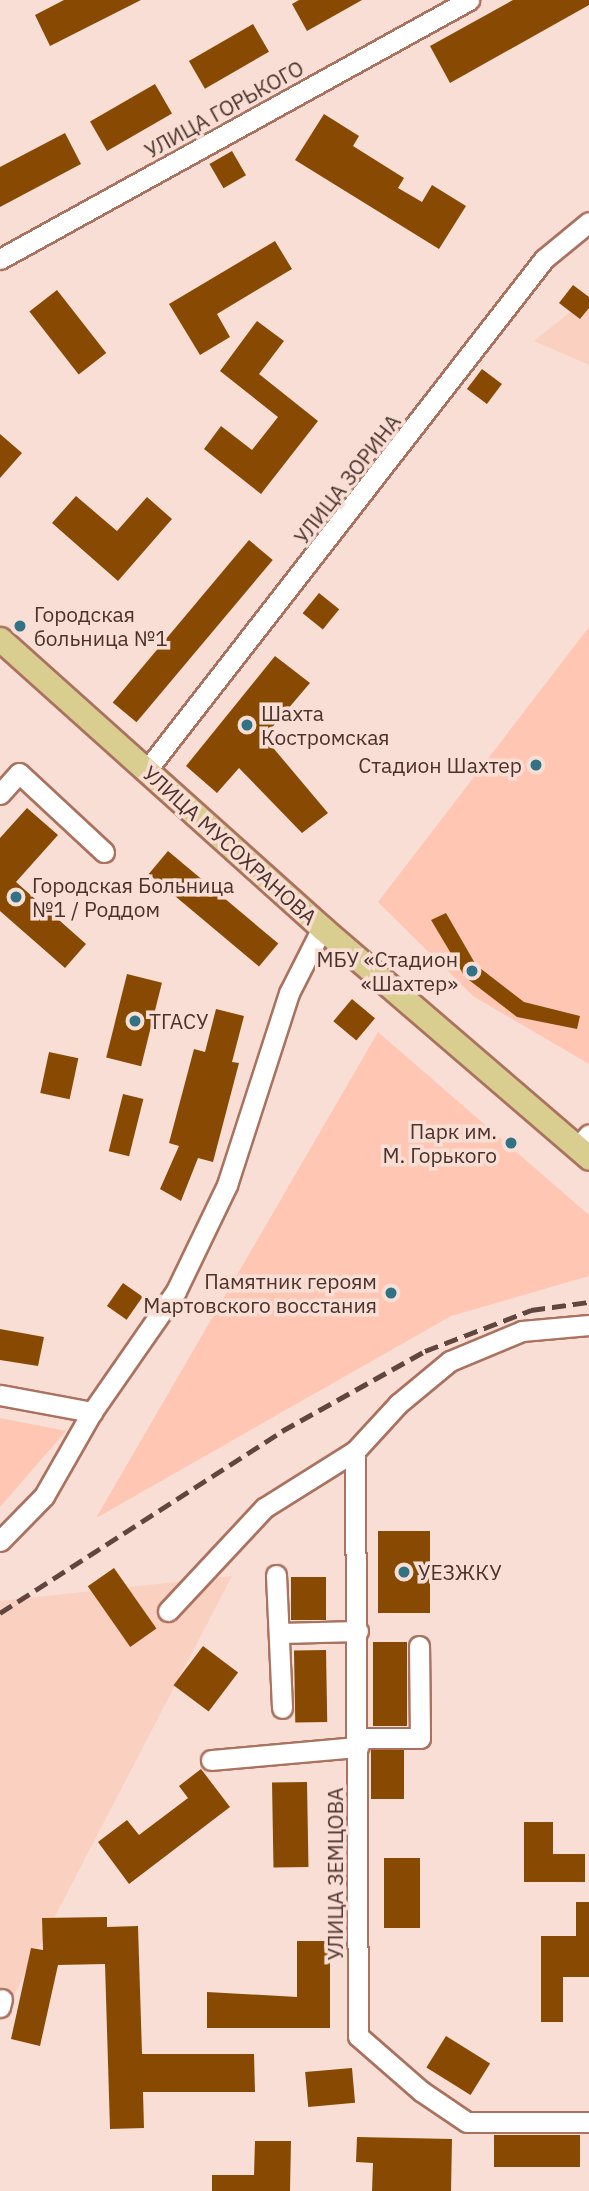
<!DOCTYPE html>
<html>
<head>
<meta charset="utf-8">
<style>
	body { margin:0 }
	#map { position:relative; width:589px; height:2191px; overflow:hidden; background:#f8ded5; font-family:"IBM Plex Sans",sans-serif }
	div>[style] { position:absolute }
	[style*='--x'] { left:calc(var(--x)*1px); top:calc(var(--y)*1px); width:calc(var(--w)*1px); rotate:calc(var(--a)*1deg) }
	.built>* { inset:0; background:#fad0c1 }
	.green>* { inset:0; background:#ffc7b3 }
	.building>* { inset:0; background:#884a02; transform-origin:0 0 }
	.roads { filter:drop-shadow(2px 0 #aa725f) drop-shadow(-2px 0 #aa725f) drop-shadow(0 2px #aa725f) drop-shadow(0 -2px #aa725f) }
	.minor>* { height:19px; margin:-9.5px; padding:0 9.5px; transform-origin:9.5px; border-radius:9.5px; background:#fff }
	.major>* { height:23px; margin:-11.5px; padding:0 11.5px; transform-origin:11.5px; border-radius:11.5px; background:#d9ce8f }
	.rail>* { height:5px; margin-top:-2.5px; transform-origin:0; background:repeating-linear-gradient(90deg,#60463e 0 14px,transparent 0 21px) }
	.dots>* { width:19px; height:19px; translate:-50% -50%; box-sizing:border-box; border:4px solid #f8ded5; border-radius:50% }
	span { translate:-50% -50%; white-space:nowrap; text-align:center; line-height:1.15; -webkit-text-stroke:7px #f8ded5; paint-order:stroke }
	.street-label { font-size:21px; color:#4b322a }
	.poi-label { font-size:21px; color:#4b322a }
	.left { translate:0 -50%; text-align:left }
	.right { translate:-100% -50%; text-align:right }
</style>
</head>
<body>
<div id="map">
	<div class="built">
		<i style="clip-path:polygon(589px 297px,589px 365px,534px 341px)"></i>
		<i style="clip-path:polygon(232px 1576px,0 2022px,0 1601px)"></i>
	</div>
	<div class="green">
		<i style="clip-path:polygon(589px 627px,589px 1064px,473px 996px,378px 902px)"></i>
		<i style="clip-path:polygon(378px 1032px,589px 1215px,589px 1276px,451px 1316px,96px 1518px)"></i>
		<i style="clip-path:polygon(0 1418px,66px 1431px,0 1507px)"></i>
	</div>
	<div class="building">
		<i style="clip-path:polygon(64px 0,141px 0,50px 46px,35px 15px)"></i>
		<i style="clip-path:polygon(299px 0,362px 0,307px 31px,292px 4px)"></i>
		<i style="clip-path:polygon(513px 0,589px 0,589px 5px,450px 83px,430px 46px)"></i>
		<i style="left:253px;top:24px;width:32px;height:74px;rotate:60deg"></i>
		<i style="left:155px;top:84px;width:34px;height:75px;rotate:60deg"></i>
		<i style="clip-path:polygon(324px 114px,359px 136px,353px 146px,404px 178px,398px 188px,422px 202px,432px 185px,466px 206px,439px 249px,295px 160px)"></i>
		<i style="clip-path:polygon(65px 133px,81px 164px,0 207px,0 167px)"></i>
		<i style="left:232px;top:151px;width:28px;height:26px;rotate:60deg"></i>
		<i style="clip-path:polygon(275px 241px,292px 269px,217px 314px,230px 337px,200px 355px,169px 304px)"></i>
		<i style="clip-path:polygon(573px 285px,589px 297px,589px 308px,580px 319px,559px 303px)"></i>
		<i style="left:57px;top:290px;width:80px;height:35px;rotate:52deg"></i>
		<i style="clip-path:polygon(257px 321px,284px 341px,259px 374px,318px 421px,261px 494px,204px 449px,221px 426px,252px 450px,278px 417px,220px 371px)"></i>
		<i style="left:482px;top:369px;width:25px;height:25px;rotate:37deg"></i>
		<i style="clip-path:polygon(0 434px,22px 453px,0 478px)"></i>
		<i style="clip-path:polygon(76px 496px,117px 531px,147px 497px,172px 519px,118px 581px,52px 523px)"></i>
		<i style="left:249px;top:540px;width:31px;height:212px;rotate:40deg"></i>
		<i style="left:319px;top:593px;width:26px;height:26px;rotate:39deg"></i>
		<i style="clip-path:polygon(275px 656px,310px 683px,264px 737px,328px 813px,302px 833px,239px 768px,217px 793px,186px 766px)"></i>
		<i style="clip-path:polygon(27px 808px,58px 835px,16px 882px,86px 944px,65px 968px,0 911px,0 838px)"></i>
		<i style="left:168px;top:851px;width:144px;height:30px;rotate:40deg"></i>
		<i style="clip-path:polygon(446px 913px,476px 965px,524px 1002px,580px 1016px,577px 1029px,517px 1017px,465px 977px,431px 920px)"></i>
		<i style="left:127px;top:974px;width:36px;height:86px;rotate:14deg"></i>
		<i style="left:352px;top:999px;width:30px;height:29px;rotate:40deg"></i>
		<i style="clip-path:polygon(216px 1009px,244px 1016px,232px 1062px,239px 1063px,213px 1162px,198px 1158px,181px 1201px,160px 1189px,179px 1146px,169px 1143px,194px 1049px,205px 1052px)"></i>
		<i style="left:49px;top:1052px;width:30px;height:42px;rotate:12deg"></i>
		<i style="left:123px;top:1094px;width:21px;height:59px;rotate:14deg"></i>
		<i style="left:123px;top:1283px;width:24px;height:28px;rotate:35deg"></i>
		<i style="clip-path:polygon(0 1329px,44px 1337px,38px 1366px,0 1360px)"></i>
		<i style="left:378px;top:1531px;width:52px;height:82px"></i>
		<i style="left:114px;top:1568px;width:74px;height:32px;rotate:55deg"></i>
		<i style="left:291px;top:1577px;width:35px;height:43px"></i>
		<i style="left:373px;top:1642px;width:34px;height:84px"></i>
		<i style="left:203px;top:1646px;width:44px;height:49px;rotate:37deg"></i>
		<i style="left:326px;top:1650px;width:72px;height:32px;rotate:89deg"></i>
		<i style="left:371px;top:1750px;width:33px;height:49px"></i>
		<i style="clip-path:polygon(201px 1769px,230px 1807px,129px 1884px,98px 1842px,127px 1820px,139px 1835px,188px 1798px,179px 1786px)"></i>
		<i style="left:307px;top:1782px;width:85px;height:35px;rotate:89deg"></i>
		<i style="clip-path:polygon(524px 1822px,553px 1822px,553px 1854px,585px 1854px,585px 1882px,524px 1882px)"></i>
		<i style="left:384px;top:1858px;width:36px;height:70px"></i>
		<i style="clip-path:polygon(576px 1902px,589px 1902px,589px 1977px,563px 1977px,563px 2022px,541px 2022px,541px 1936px,576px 1936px)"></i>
		<i style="clip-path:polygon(107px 1917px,107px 1927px,138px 1926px,142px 2054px,254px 2054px,255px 2092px,143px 2092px,144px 2128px,110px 2129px,105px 1964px,58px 1965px,40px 2046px,11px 2039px,31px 1948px,43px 1950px,42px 1918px)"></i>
		<i style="clip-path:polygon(297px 1941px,330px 1941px,330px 2028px,207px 2028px,207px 1992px,297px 1997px)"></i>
		<i style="left:446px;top:2036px;width:52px;height:37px;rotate:32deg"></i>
		<i style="left:352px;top:2068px;width:35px;height:47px;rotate:85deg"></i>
		<i style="left:494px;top:2135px;width:86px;height:32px"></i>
		<i style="clip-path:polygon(357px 2137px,452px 2139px,451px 2191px,372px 2191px,373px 2163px,356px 2162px)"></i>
		<i style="clip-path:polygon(255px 2141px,291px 2141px,290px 2191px,212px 2191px,212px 2175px,254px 2175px)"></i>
	</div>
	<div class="roads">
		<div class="minor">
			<i style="--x:0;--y:259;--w:536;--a:-28.91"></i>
			<i style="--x:146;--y:771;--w:648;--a:-52.14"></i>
			<i style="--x:544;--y:259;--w:58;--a:-39.4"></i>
			<i style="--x:0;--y:794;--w:28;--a:-48"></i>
			<i style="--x:19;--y:773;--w:116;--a:42.9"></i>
			<i style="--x:577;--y:1148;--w:18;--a:-49"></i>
			<i style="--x:0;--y:1395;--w:94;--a:10.5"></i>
			<i style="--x:355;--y:1451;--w:585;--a:89.71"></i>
			<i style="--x:358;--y:2036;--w:84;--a:41.1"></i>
			<i style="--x:421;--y:2091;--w:55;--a:34"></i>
			<i style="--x:467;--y:2122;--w:122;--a:0"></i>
			<i style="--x:0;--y:1541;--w:63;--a:-45.6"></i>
			<i style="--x:44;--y:1496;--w:97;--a:-60.3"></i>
			<i style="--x:92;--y:1412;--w:147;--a:-55.2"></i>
			<i style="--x:176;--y:1291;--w:118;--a:-64.3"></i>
			<i style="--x:227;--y:1185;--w:202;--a:-72.1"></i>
			<i style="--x:289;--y:993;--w:73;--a:-63.1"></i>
			<i style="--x:276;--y:1575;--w:133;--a:87.4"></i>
			<i style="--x:168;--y:1611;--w:141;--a:-47"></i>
			<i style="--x:264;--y:1508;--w:107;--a:-32.1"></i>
			<i style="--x:355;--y:1451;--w:64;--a:-47.5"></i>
			<i style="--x:398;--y:1404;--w:67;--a:-39.6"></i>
			<i style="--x:450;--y:1361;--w:78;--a:-22.6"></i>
			<i style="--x:522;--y:1331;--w:67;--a:-5.1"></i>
			<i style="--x:281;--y:1633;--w:77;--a:-1.5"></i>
			<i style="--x:358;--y:1738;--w:62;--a:0"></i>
			<i style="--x:420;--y:1738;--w:92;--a:-90.6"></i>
			<i style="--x:211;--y:1760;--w:148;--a:-5.1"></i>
			<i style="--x:0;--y:2007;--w:8;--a:-76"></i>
		</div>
		<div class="major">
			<i style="--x:0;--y:639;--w:433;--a:41.9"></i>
			<i style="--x:322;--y:928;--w:352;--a:40.7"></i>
		</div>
	</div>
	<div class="rail">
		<i style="--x:0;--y:1613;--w:336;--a:-32.8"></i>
		<i style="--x:282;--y:1431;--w:164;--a:-29.2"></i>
		<i style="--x:425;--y:1351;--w:114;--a:-21.1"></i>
		<i style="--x:531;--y:1310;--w:59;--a:-7.9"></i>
	</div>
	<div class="dots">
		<i style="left:20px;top:626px;background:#317285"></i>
		<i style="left:247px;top:725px;background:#317285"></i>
		<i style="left:536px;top:765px;background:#317285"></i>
		<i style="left:16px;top:897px;background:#317285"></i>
		<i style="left:472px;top:971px;background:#317285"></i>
		<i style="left:135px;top:1021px;background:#317285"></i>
		<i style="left:511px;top:1143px;background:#317285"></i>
		<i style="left:391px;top:1293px;background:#317285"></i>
		<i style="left:404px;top:1572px;background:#317285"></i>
	</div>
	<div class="street-label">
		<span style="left:224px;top:109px;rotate:-29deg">УЛИЦА ГОРЬКОГО</span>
		<span style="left:347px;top:479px;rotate:-52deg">УЛИЦА ЗОРИНА</span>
		<span style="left:230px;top:845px;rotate:42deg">УЛИЦА МУСОХРАНОВА</span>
		<span style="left:335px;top:1874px;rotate:-90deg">УЛИЦА ЗЕМЦОВА</span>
	</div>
	<div class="poi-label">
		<span class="left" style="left:34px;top:626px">Городская<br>больница №1</span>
		<span class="left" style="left:261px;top:725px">Шахта<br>Костромская</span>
		<span class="right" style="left:522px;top:765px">Стадион Шахтер</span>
		<span class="left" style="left:32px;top:897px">Городская Больница<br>№1 / Роддом</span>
		<span class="right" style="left:458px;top:971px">МБУ «Стадион<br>«Шахтер»</span>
		<span class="left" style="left:149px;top:1021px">ТГАСУ</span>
		<span class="right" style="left:497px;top:1143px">Парк им.<br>М. Горького</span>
		<span class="right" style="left:377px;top:1293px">Памятник героям<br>Мартовского восстания</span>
		<span class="left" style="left:418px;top:1572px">УЕЗЖКУ</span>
	</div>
</div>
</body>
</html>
